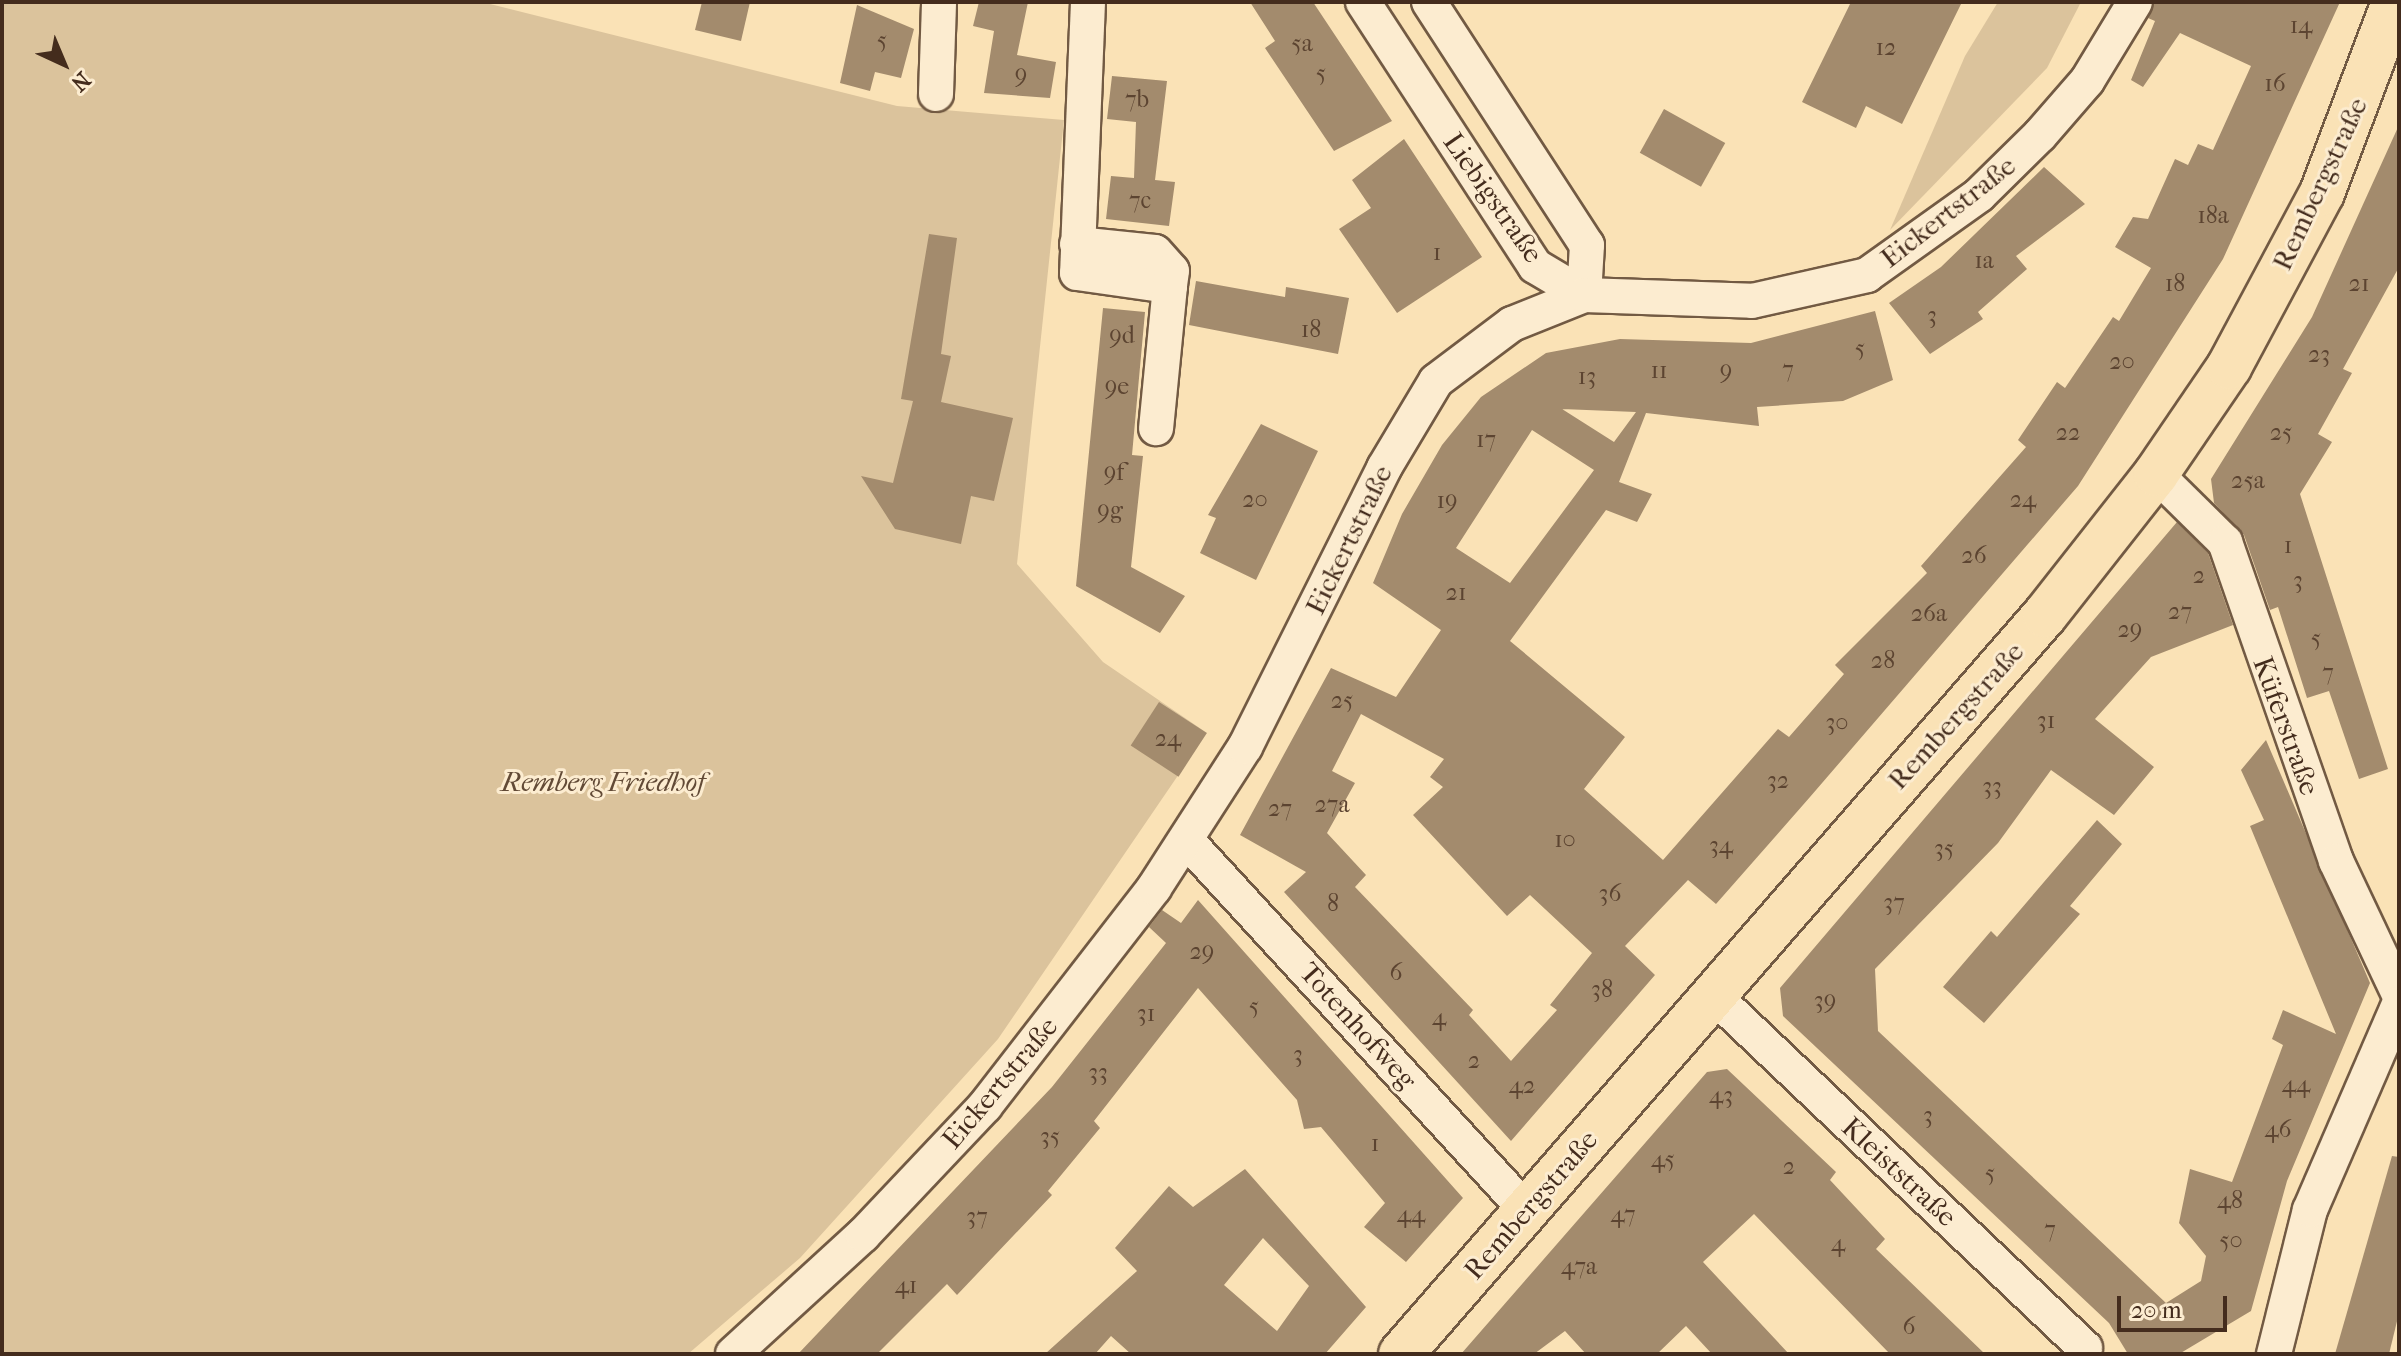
<!DOCTYPE html>
<html>
<head>
<meta charset="utf-8">
<style>
	body { margin:0 }
	#map { position:relative; width:2401px; height:1356px; overflow:hidden; background:#fae2b6; font-family:"IM FELL French Canon",serif }
	div>[style] { position:absolute }
	[style*='--x'] { left:calc(var(--x)*1px); top:calc(var(--y)*1px); width:calc(var(--w)*1px); rotate:calc(var(--a)*1deg) }
	.green>* { inset:0; background:#dbc39c }
	.building>* { inset:0; background:#a38b6d; transform-origin:0 0 }
	.roads { filter:drop-shadow(2px 0 #725a43) drop-shadow(-2px 0 #725a43) drop-shadow(0 2px #725a43) drop-shadow(0 -2px #725a43) }
	.minor>* { height:34px; margin:-17px; padding:0 17px; transform-origin:17px; border-radius:17px; background:#fcecd0 }
	.primary>* { height:44px; margin:-22px; padding:0 22px; transform-origin:22px; border-radius:22px; background:#fae2b6 }
	span { translate:-50% -50%; white-space:nowrap; text-align:center; line-height:1.15; -webkit-text-stroke:6px #fcecd0; paint-order:stroke }
	.number-label { font-size:24px; color:#5c4431 }
	.number-label span { -webkit-text-stroke-width:0 }
	.street-label { font-size:28px; color:#442c1d }
	.park-label { font-size:28px; color:#624a36; font-style:italic }
	.frame { position:absolute; inset:0; border:4px solid #442c1d; pointer-events:none }
	.north { position:absolute; left:24px; top:24px; width:80px; height:80px; -webkit-text-stroke:6px #fcecd0; paint-order:stroke; rotate:136deg; font-size:22px; font-weight:700; line-height:32px; text-align:center; color:#442c1d }
	.north::after { content:''; display:block; margin:auto; width:28px; height:36px; background:#442c1d; clip-path:polygon(50% 0,100% 100%,50% 72%,0 100%) }
	.scale { position:absolute; left:2117px; top:1296px; width:110px; height:36px; box-sizing:border-box; border:4px solid #442c1d; border-top:0; padding-left:10px; font-size:24px; line-height:28px; white-space:nowrap; color:#442c1d; -webkit-text-stroke:6px #fcecd0; paint-order:stroke }
</style>
</head>
<body>
<div id="map">
	<div class="green">
		<i style="clip-path:polygon(2px 2px,482px 2px,897px 106px,1064px 120px,1017px 564px,1103px 662px,1207px 733px,998px 1039px,800px 1258px,688px 1354px,2px 1354px)"></i>
		<i style="clip-path:polygon(1998px 2px,2081px 2px,2047px 68px,1890px 230px,1965px 56px)"></i>
	</div>
	<div class="building">
		<i style="clip-path:polygon(702px 2px,750px 2px,741px 41px,695px 30px)"></i>
		<i style="clip-path:polygon(979px 2px,1028px 2px,1017px 55px,1056px 62px,1050px 98px,984px 93px,994px 31px,973px 26px)"></i>
		<i style="clip-path:polygon(1250px 2px,1313px 2px,1392px 121px,1334px 151px,1265px 48px,1275px 41px)"></i>
		<i style="clip-path:polygon(1851px 2px,1962px 2px,1902px 124px,1866px 106px,1856px 128px,1802px 102px)"></i>
		<i style="clip-path:polygon(evenodd,2155px 2px,2340px 2px,2223px 259px,2078px 486px,1810px 797px,1716px 904px,1688px 880px,1625px 946px,1655px 975px,1511px 1141px,1284px 892px,1306px 872px,1240px 835px,1331px 668px,1396px 697px,1441px 630px,1373px 583px,1402px 514px,1442px 445px,1481px 397px,1546px 353px,1620px 339px,1751px 343px,1875px 311px,1893px 380px,1843px 401px,1757px 407px,1759px 426px,1646px 413px,1619px 482px,1652px 494px,1637px 522px,1606px 510px,1510px 641px,1625px 737px,1584px 789px,1663px 860px,1778px 729px,1789px 737px,1844px 674px,1835px 665px,1927px 573px,1921px 566px,2026px 447px,2018px 440px,2057px 382px,2065px 388px,2113px 317px,2119px 321px,2151px 268px,2115px 247px,2133px 217px,2148px 219px,2175px 159px,2188px 165px,2198px 144px,2213px 150px,2251px 66px,2180px 33px,2143px 87px,2131px 80px,2155px 21px,2148px 18px,2155px 2px,1562px 409px,1636px 412px,1614px 442px,1562px 409px,2155px 2px,1532px 430px,1594px 470px,1510px 583px,1456px 548px,1532px 430px,2155px 2px,1361px 714px,1444px 759px,1430px 777px,1443px 787px,1413px 815px,1507px 916px,1530px 895px,1592px 953px,1550px 1005px,1557px 1010px,1511px 1061px,1469px 1015px,1473px 1010px,1355px 887px,1366px 875px,1327px 833px,1355px 783px,1332px 771px,1361px 714px)"></i>
		<i style="clip-path:polygon(857px 5px,914px 29px,901px 78px,875px 72px,870px 91px,840px 83px)"></i>
		<i style="clip-path:polygon(1112px 76px,1167px 81px,1155px 180px,1175px 182px,1169px 226px,1106px 219px,1111px 176px,1134px 178px,1136px 122px,1107px 119px)"></i>
		<i style="left:1664px;top:109px;width:70px;height:50px;rotate:29deg"></i>
		<i style="clip-path:polygon(2399px 125px,2399px 267px,2343px 369px,2352px 373px,2318px 434px,2332px 442px,2300px 494px,2388px 769px,2359px 779px,2329px 691px,2307px 698px,2278px 607px,2270px 610px,2244px 535px,2214px 503px,2211px 479px,2312px 317px)"></i>
		<i style="clip-path:polygon(1404px 139px,1482px 257px,1397px 313px,1339px 229px,1371px 208px,1352px 180px)"></i>
		<i style="clip-path:polygon(2044px 167px,2085px 204px,2016px 256px,2027px 269px,1978px 312px,1983px 319px,1930px 354px,1889px 303px,1941px 267px)"></i>
		<i style="clip-path:polygon(929px 234px,957px 238px,941px 354px,951px 356px,941px 402px,1013px 418px,994px 501px,971px 496px,961px 544px,895px 529px,861px 476px,893px 483px,913px 401px,901px 399px)"></i>
		<i style="clip-path:polygon(1196px 281px,1285px 297px,1286px 287px,1349px 298px,1338px 354px,1189px 325px)"></i>
		<i style="clip-path:polygon(1103px 308px,1145px 312px,1132px 455px,1143px 456px,1131px 567px,1185px 596px,1160px 633px,1076px 586px)"></i>
		<i style="clip-path:polygon(1261px 424px,1318px 451px,1256px 580px,1200px 553px,1216px 518px,1208px 515px)"></i>
		<i style="clip-path:polygon(2177px 522px,2208px 553px,2233px 625px,2151px 657px,2095px 719px,2154px 767px,2114px 815px,2051px 770px,1998px 843px,1875px 969px,1878px 1031px,2166px 1303px,2201px 1281px,2206px 1256px,2179px 1223px,2190px 1169px,2232px 1182px,2283px 1045px,2272px 1039px,2283px 1010px,2336px 1034px,2250px 826px,2264px 820px,2241px 770px,2266px 740px,2370px 983px,2287px 1181px,2251px 1311px,2179px 1354px,2128px 1354px,2109px 1323px,1783px 1016px,1780px 988px)"></i>
		<i style="left:1159px;top:702px;width:57px;height:52px;rotate:33deg"></i>
		<i style="clip-path:polygon(2097px 820px,2122px 844px,2070px 906px,2080px 914px,1984px 1023px,1943px 987px,1991px 931px,1997px 937px)"></i>
		<i style="clip-path:polygon(1198px 900px,1463px 1198px,1406px 1262px,1364px 1227px,1385px 1203px,1321px 1127px,1304px 1129px,1297px 1100px,1198px 988px,1094px 1121px,1100px 1128px,1048px 1191px,1052px 1195px,957px 1295px,947px 1284px,877px 1354px,798px 1354px,1052px 1087px,1166px 943px,1149px 927px,1162px 910px,1181px 923px)"></i>
		<i style="clip-path:polygon(1727px 1069px,1836px 1172px,1830px 1180px,1885px 1239px,1876px 1249px,1985px 1354px,1890px 1354px,1754px 1214px,1703px 1262px,1789px 1354px,1712px 1354px,1686px 1326px,1657px 1354px,1586px 1354px,1565px 1331px,1534px 1354px,1461px 1354px,1707px 1072px)"></i>
		<i style="clip-path:polygon(2392px 1156px,2399px 1157px,2399px 1313px,2389px 1354px,2335px 1354px)"></i>
		<i style="clip-path:polygon(evenodd,1245px 1169px,1366px 1307px,1325px 1354px,1131px 1354px,1111px 1336px,1095px 1354px,1045px 1354px,1137px 1271px,1115px 1248px,1169px 1186px,1193px 1207px,1245px 1169px,1263px 1238px,1309px 1286px,1277px 1331px,1224px 1285px,1263px 1238px)"></i>
	</div>
	<div class="roads">
		<div class="minor">
			<i style="--x:1088;--y:2;--w:271;--a:92.3"></i>
			<i style="--x:1077;--y:273;--w:94;--a:8"></i>
			<i style="--x:1170;--y:286;--w:143;--a:95.6"></i>
			<i style="--x:1363;--y:2;--w:315;--a:56.9"></i>
			<i style="--x:1535;--y:266;--w:57;--a:30.6"></i>
			<i style="--x:1429;--y:2;--w:290;--a:57"></i>
			<i style="--x:1587;--y:245;--w:50;--a:93.4"></i>
			<i style="--x:936;--y:94;--w:92;--a:-88.1"></i>
			<i style="--x:1077;--y:244;--w:78;--a:5.9"></i>
			<i style="--x:1155;--y:252;--w:25;--a:48"></i>
			<i style="--x:1172;--y:271;--w:15;--a:98"></i>
			<i style="--x:2156;--y:474;--w:97;--a:44.6"></i>
			<i style="--x:2225;--y:542;--w:338;--a:70.8"></i>
			<i style="--x:2336;--y:861;--w:147;--a:64.7"></i>
			<i style="--x:1188;--y:842;--w:501;--a:47.43"></i>
			<i style="--x:1713;--y:995;--w:513;--a:43.5"></i>
			<i style="--x:733;--y:1354;--w:176;--a:-42.5"></i>
			<i style="--x:863;--y:1235;--w:178;--a:-46.6"></i>
			<i style="--x:985;--y:1106;--w:276;--a:-52.2"></i>
			<i style="--x:1154;--y:888;--w:168;--a:-57.2"></i>
			<i style="--x:1245;--y:747;--w:312;--a:-63.5"></i>
			<i style="--x:1384;--y:468;--w:101;--a:-59.1"></i>
			<i style="--x:1436;--y:381;--w:95;--a:-36.9"></i>
			<i style="--x:1512;--y:324;--w:78;--a:-21.9"></i>
			<i style="--x:1584;--y:295;--w:168;--a:2"></i>
			<i style="--x:1752;--y:301;--w:118;--a:-12.7"></i>
			<i style="--x:1867;--y:275;--w:138;--a:-35.5"></i>
			<i style="--x:1979;--y:195;--w:86;--a:-44.5"></i>
			<i style="--x:2040;--y:135;--w:72;--a:-49"></i>
			<i style="--x:2087;--y:81;--w:92;--a:-58.7"></i>
			<i style="--x:2274;--y:1354;--w:148;--a:-76"></i>
			<i style="--x:2310;--y:1210;--w:224;--a:-66.6"></i>
		</div>
		<div class="primary">
			<i style="--x:1401;--y:1354;--w:980;--a:-48.93"></i>
			<i style="--x:2045;--y:615;--w:179;--a:-51.8"></i>
			<i style="--x:2156;--y:474;--w:130;--a:-55.7"></i>
			<i style="--x:2229;--y:367;--w:197;--a:-61.9"></i>
			<i style="--x:2322;--y:193;--w:204;--a:-69.3"></i>
		</div>
	</div>
	<div class="number-label">
		<span style="left:2301px;top:26px">14</span>
		<span style="left:882px;top:41px">5</span>
		<span style="left:1302px;top:44px">5a</span>
		<span style="left:1886px;top:48px">12</span>
		<span style="left:1321px;top:74px">5</span>
		<span style="left:1021px;top:75px">9</span>
		<span style="left:2275px;top:84px">16</span>
		<span style="left:1137px;top:100px">7b</span>
		<span style="left:1140px;top:201px">7c</span>
		<span style="left:2213px;top:216px">18a</span>
		<span style="left:1437px;top:253px">1</span>
		<span style="left:1984px;top:261px">1a</span>
		<span style="left:2175px;top:284px">18</span>
		<span style="left:2359px;top:284px">21</span>
		<span style="left:1932px;top:316px">3</span>
		<span style="left:1311px;top:330px">18</span>
		<span style="left:1122px;top:336px">9d</span>
		<span style="left:1860px;top:349px">5</span>
		<span style="left:2319px;top:355px">23</span>
		<span style="left:2122px;top:362px">20</span>
		<span style="left:1788px;top:370px">7</span>
		<span style="left:1659px;top:371px">11</span>
		<span style="left:1726px;top:371px">9</span>
		<span style="left:1587px;top:377px">13</span>
		<span style="left:1117px;top:387px">9e</span>
		<span style="left:2068px;top:433px">22</span>
		<span style="left:2281px;top:433px">25</span>
		<span style="left:1486px;top:440px">17</span>
		<span style="left:1114px;top:473px">9f</span>
		<span style="left:2248px;top:481px">25a</span>
		<span style="left:1255px;top:500px">20</span>
		<span style="left:2023px;top:500px">24</span>
		<span style="left:1447px;top:501px">19</span>
		<span style="left:1110px;top:511px">9g</span>
		<span style="left:2288px;top:546px">1</span>
		<span style="left:1974px;top:556px">26</span>
		<span style="left:2199px;top:576px">2</span>
		<span style="left:2298px;top:581px">3</span>
		<span style="left:1456px;top:593px">21</span>
		<span style="left:2180px;top:612px">27</span>
		<span style="left:1929px;top:614px">26a</span>
		<span style="left:2130px;top:630px">29</span>
		<span style="left:2316px;top:639px">5</span>
		<span style="left:1883px;top:661px">28</span>
		<span style="left:2328px;top:673px">7</span>
		<span style="left:1342px;top:701px">25</span>
		<span style="left:2046px;top:721px">31</span>
		<span style="left:1837px;top:723px">30</span>
		<span style="left:1168px;top:739px">24</span>
		<span style="left:1778px;top:781px">32</span>
		<span style="left:1992px;top:787px">33</span>
		<span style="left:1332px;top:805px">27a</span>
		<span style="left:1280px;top:809px">27</span>
		<span style="left:1565px;top:840px">10</span>
		<span style="left:1721px;top:846px">34</span>
		<span style="left:1944px;top:849px">35</span>
		<span style="left:1610px;top:894px">36</span>
		<span style="left:1894px;top:903px">37</span>
		<span style="left:1333px;top:904px">8</span>
		<span style="left:1202px;top:952px">29</span>
		<span style="left:1396px;top:973px">6</span>
		<span style="left:1602px;top:990px">38</span>
		<span style="left:1825px;top:1001px">39</span>
		<span style="left:1254px;top:1007px">5</span>
		<span style="left:1146px;top:1014px">31</span>
		<span style="left:1439px;top:1018px">4</span>
		<span style="left:1298px;top:1055px">3</span>
		<span style="left:1474px;top:1061px">2</span>
		<span style="left:1098px;top:1073px">33</span>
		<span style="left:2296px;top:1085px">44</span>
		<span style="left:1522px;top:1086px">42</span>
		<span style="left:1721px;top:1096px">43</span>
		<span style="left:1928px;top:1116px">3</span>
		<span style="left:2278px;top:1130px">46</span>
		<span style="left:1050px;top:1137px">35</span>
		<span style="left:1375px;top:1144px">1</span>
		<span style="left:1663px;top:1160px">45</span>
		<span style="left:1789px;top:1167px">2</span>
		<span style="left:1990px;top:1174px">5</span>
		<span style="left:2230px;top:1201px">48</span>
		<span style="left:1411px;top:1215px">44</span>
		<span style="left:1623px;top:1215px">47</span>
		<span style="left:977px;top:1217px">37</span>
		<span style="left:2050px;top:1230px">7</span>
		<span style="left:2231px;top:1241px">50</span>
		<span style="left:1838px;top:1244px">4</span>
		<span style="left:1579px;top:1267px">47a</span>
		<span style="left:906px;top:1286px">41</span>
		<span style="left:1909px;top:1327px">6</span>
	</div>
	<div class="street-label">
		<span style="left:2320px;top:184px;rotate:-65deg">Rembergstraße</span>
		<span style="left:1493px;top:198px;rotate:55deg">Liebigstraße</span>
		<span style="left:1948px;top:212px;rotate:-38deg">Eickertstraße</span>
		<span style="left:1349px;top:540px;rotate:-64deg">Eickertstraße</span>
		<span style="left:1956px;top:716px;rotate:-48deg">Rembergstraße</span>
		<span style="left:2286px;top:726px;rotate:70deg">Küferstraße</span>
		<span style="left:1358px;top:1026px;rotate:48deg">Totenhofweg</span>
		<span style="left:1000px;top:1083px;rotate:-50deg">Eickertstraße</span>
		<span style="left:1899px;top:1172px;rotate:43deg">Kleiststraße</span>
		<span style="left:1531px;top:1205px;rotate:-49deg">Rembergstraße</span>
	</div>
	<div class="park-label">
		<span style="left:603px;top:782px">Remberg Friedhof</span>
	</div>
	<div class="frame"></div>
	<div class="north">N</div>
	<div class="scale">20 m</div>
</div>
</body>
</html>
